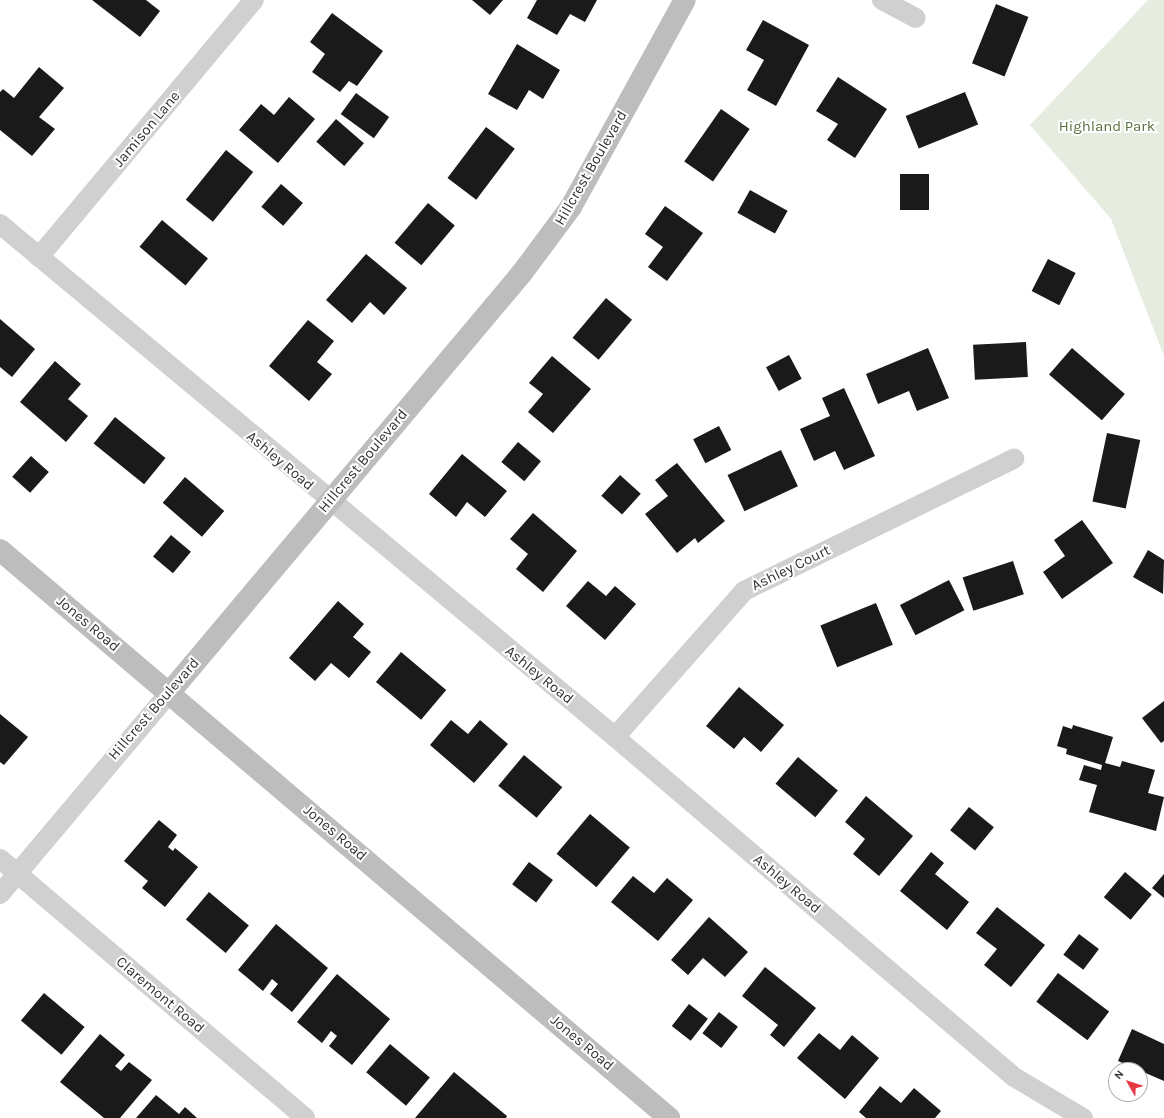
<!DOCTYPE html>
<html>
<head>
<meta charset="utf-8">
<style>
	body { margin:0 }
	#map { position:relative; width:1164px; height:1118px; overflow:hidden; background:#fff; font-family:Karla,sans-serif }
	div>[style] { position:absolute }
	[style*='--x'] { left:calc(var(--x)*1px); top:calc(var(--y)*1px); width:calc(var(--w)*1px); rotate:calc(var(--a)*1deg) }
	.green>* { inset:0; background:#e6ecdf }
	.building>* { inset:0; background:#1a1a1a; transform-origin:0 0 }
	.street>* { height:20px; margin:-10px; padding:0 10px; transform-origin:10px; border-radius:10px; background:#d0d0d0 }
	.secondary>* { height:22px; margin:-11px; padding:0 11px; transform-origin:11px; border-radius:11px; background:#bdbdbd }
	span { translate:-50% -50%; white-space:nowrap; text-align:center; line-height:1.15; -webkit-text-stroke:4px #fff; paint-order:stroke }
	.park-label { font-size:15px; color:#56703f }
	.street-label { font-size:15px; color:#333 }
	.north { position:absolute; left:1108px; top:1062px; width:40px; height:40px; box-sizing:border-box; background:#fff; border:1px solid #adadad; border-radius:50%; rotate:309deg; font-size:11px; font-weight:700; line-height:16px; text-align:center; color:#333 }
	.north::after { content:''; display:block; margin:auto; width:14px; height:18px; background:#e63946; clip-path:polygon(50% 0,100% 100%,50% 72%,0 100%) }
</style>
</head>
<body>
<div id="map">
	<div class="green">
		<i style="clip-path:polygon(1148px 0,1164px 0,1164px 356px,1111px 219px,1030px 125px)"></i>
	</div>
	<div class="building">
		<i style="clip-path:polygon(92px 0,146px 0,160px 11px,140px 37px)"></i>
		<i style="clip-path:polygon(472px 0,503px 0,490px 15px)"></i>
		<i style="clip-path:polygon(537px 0,597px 0,585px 22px,570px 14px,557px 35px,527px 18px)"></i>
		<i style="left:996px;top:4px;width:35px;height:64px;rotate:22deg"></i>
		<i style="clip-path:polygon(332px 13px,383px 51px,357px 86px,349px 81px,340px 92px,312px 72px,325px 54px,310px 42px)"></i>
		<i style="clip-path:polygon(763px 20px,809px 45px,776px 106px,747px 90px,764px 60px,746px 50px)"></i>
		<i style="clip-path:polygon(517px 44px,560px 70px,543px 99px,529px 90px,517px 110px,488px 94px)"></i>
		<i style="clip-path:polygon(39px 67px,64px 88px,39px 117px,55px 129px,32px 156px,0 130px,0 92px,3px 89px,14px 98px)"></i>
		<i style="clip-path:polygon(838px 77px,887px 109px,855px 158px,827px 140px,838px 124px,816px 111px)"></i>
		<i style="left:965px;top:92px;width:35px;height:64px;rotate:68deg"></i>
		<i style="left:356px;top:93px;width:41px;height:26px;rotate:36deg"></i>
		<i style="clip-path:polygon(289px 97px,315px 119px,278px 163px,239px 130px,261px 104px,274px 115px)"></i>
		<i style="left:721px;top:109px;width:35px;height:64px;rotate:35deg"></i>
		<i style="left:336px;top:119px;width:37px;height:30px;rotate:41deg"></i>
		<i style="left:486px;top:127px;width:36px;height:64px;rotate:37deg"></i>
		<i style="left:226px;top:150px;width:35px;height:64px;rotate:39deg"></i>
		<i style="left:929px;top:174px;width:36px;height:29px;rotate:90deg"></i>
		<i style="left:281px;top:184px;width:29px;height:30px;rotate:41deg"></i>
		<i style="left:750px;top:190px;width:43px;height:26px;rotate:29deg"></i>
		<i style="left:428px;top:203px;width:35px;height:52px;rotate:40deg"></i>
		<i style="clip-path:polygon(665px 206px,703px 233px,667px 281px,648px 267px,663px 247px,645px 234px)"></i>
		<i style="left:162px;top:220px;width:60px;height:35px;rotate:40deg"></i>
		<i style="clip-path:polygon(366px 254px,407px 288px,384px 315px,370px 302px,352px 323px,326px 300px)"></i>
		<i style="left:1048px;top:259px;width:31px;height:36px;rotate:27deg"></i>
		<i style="left:606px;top:298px;width:34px;height:52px;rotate:40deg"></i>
		<i style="clip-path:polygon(0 319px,35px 349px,12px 377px,0 367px)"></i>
		<i style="clip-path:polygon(308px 320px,334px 341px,317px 362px,332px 374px,309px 401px,269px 366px)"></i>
		<i style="left:1026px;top:342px;width:35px;height:53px;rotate:87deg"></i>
		<i style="clip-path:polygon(928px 348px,949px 398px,917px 411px,909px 391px,878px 404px,866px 374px)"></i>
		<i style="left:1072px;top:348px;width:70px;height:35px;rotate:41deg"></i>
		<i style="left:789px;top:355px;width:27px;height:26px;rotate:62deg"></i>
		<i style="clip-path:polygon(552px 356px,591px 389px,553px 433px,528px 412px,543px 394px,529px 383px)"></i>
		<i style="clip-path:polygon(55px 361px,81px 384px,68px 399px,88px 416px,66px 442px,20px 402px)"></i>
		<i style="clip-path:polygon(844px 388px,875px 456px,844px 470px,835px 451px,814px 461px,800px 429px,830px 416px,822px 398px)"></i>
		<i style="left:115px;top:417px;width:65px;height:34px;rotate:39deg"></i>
		<i style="left:719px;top:426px;width:27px;height:29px;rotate:63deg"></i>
		<i style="left:1107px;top:433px;width:34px;height:70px;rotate:12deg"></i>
		<i style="left:518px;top:442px;width:30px;height:26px;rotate:40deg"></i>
		<i style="left:781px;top:450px;width:40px;height:59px;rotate:65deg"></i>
		<i style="clip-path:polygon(462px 454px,507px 491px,485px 517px,467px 502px,456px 517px,429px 494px)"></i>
		<i style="left:31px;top:456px;width:24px;height:28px;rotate:42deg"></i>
		<i style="clip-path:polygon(677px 463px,725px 521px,698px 543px,695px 538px,677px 553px,645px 514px,668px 496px,655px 480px)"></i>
		<i style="left:620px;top:475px;width:28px;height:28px;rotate:42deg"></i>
		<i style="left:185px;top:477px;width:52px;height:34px;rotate:41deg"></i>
		<i style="clip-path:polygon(533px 513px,577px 551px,543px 592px,516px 569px,528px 554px,510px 539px)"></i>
		<i style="clip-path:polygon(1082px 520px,1113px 563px,1062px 599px,1043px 572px,1065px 556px,1054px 540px)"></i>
		<i style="left:171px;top:535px;width:26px;height:28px;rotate:40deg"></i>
		<i style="clip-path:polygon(1148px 550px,1164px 560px,1163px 594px,1133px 577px)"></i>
		<i style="left:1013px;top:561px;width:35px;height:53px;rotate:72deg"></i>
		<i style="left:949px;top:580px;width:34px;height:55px;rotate:63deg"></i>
		<i style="clip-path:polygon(588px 581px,606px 596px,615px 586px,636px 604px,605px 640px,566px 606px)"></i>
		<i style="clip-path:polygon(338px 601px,364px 624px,353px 637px,371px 652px,349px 678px,331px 663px,315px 681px,289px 658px)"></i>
		<i style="left:876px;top:603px;width:45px;height:60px;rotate:68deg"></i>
		<i style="left:401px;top:652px;width:59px;height:39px;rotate:40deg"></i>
		<i style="clip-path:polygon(739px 687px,784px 725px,761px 752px,744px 737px,734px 749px,706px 726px)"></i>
		<i style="clip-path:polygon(1164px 701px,1164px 741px,1161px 743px,1142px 718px)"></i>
		<i style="clip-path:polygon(0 714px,28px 737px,4px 765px,0 762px)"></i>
		<i style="clip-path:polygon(451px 720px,468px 734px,480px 720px,508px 744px,474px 783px,430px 745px)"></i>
		<i style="clip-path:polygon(1073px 725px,1113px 737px,1105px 763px,1120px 767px,1122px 761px,1155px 770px,1148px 793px,1164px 797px,1156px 831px,1089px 812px,1097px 785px,1079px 780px,1084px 765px,1101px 770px,1102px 765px,1066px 754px,1067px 749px,1057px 746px,1063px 726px,1072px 729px)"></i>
		<i style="left:524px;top:755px;width:50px;height:40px;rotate:40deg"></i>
		<i style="left:798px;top:757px;width:52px;height:35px;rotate:40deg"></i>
		<i style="clip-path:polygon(866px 796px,913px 836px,879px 876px,853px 854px,865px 839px,845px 822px)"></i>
		<i style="left:969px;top:807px;width:32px;height:30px;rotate:39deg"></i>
		<i style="left:590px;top:814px;width:52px;height:52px;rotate:40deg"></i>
		<i style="clip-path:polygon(159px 820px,177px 835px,168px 847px,173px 851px,175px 848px,198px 867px,165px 907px,142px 888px,148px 881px,124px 861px)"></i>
		<i style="clip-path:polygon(931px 852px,944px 863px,935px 874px,969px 902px,947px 930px,900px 891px)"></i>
		<i style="left:529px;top:862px;width:30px;height:28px;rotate:37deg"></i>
		<i style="left:1125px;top:872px;width:35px;height:33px;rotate:40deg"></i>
		<i style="clip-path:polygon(1164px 874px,1164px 898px,1152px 888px)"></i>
		<i style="clip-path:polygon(633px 876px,654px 893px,667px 878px,693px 900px,658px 941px,611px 902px)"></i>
		<i style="left:209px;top:892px;width:52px;height:36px;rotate:40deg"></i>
		<i style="clip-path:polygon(997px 907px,1045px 945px,1011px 987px,984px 965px,997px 949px,976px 933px)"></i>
		<i style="clip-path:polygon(709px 917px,748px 952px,725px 977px,703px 958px,688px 975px,671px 960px)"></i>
		<i style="clip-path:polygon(276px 924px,328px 968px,292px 1012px,270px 994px,278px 984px,272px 979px,263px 991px,238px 970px)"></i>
		<i style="left:1079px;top:934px;width:25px;height:26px;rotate:37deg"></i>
		<i style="clip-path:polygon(765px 967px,816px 1008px,784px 1047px,770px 1035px,778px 1025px,742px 996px)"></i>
		<i style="left:1058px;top:973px;width:64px;height:36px;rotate:37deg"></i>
		<i style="clip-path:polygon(337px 974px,390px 1019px,352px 1065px,329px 1046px,337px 1036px,331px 1031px,322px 1043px,297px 1022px)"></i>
		<i style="left:44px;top:993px;width:53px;height:36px;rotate:40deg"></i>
		<i style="left:689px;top:1004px;width:24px;height:28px;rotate:38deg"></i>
		<i style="left:719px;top:1012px;width:24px;height:27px;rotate:38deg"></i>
		<i style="clip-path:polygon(1132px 1029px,1164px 1044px,1164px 1081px,1118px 1061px)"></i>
		<i style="clip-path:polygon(819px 1033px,840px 1050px,852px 1035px,879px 1058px,845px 1099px,797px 1058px)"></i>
		<i style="clip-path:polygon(100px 1034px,125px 1055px,115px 1066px,121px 1071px,129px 1062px,152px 1080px,120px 1118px,104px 1118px,60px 1082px)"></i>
		<i style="left:390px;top:1044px;width:52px;height:37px;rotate:40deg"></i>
		<i style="clip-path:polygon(454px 1072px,507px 1116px,506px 1118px,415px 1118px)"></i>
		<i style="clip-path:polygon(880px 1086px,901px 1103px,914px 1088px,941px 1111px,935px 1118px,866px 1118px,859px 1112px)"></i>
		<i style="clip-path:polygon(156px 1095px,179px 1114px,185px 1107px,197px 1118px,136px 1118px)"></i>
	</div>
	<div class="street">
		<i style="--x:882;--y:0;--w:38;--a:28"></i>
		<i style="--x:0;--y:224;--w:801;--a:39.83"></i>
		<i style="--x:615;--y:737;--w:524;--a:40.44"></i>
		<i style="--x:1014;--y:1077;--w:80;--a:30.7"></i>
		<i style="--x:39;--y:257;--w:335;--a:-50.1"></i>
		<i style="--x:615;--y:737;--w:195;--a:-48.5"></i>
		<i style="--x:744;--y:591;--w:301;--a:-26.1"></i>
		<i style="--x:0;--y:859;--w:400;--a:40.3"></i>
		<i style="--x:0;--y:894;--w:264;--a:-49.9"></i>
	</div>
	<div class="secondary">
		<i style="--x:0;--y:550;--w:878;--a:40.33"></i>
		<i style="--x:170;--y:692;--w:547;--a:-49.97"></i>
		<i style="--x:522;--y:273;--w:82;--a:-53.4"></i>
		<i style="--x:571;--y:207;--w:236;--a:-61.2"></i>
	</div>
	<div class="park-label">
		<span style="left:1107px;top:127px">Highland Park</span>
	</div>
	<div class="street-label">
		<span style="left:147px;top:129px;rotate:-50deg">Jamison Lane</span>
		<span style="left:591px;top:168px;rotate:-60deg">Hillcrest Boulevard</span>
		<span style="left:280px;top:461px;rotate:40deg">Ashley Road</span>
		<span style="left:363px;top:461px;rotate:-50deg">Hillcrest Boulevard</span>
		<span style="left:791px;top:568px;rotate:-26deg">Ashley Court</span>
		<span style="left:88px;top:624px;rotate:40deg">Jones Road</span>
		<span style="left:539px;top:675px;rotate:39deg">Ashley Road</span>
		<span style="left:154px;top:709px;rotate:-49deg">Hillcrest Boulevard</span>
		<span style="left:335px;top:833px;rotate:40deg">Jones Road</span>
		<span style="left:787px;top:884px;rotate:40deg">Ashley Road</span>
		<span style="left:160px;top:995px;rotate:40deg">Claremont Road</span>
		<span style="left:582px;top:1043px;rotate:40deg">Jones Road</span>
	</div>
	<div class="north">N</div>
</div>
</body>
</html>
